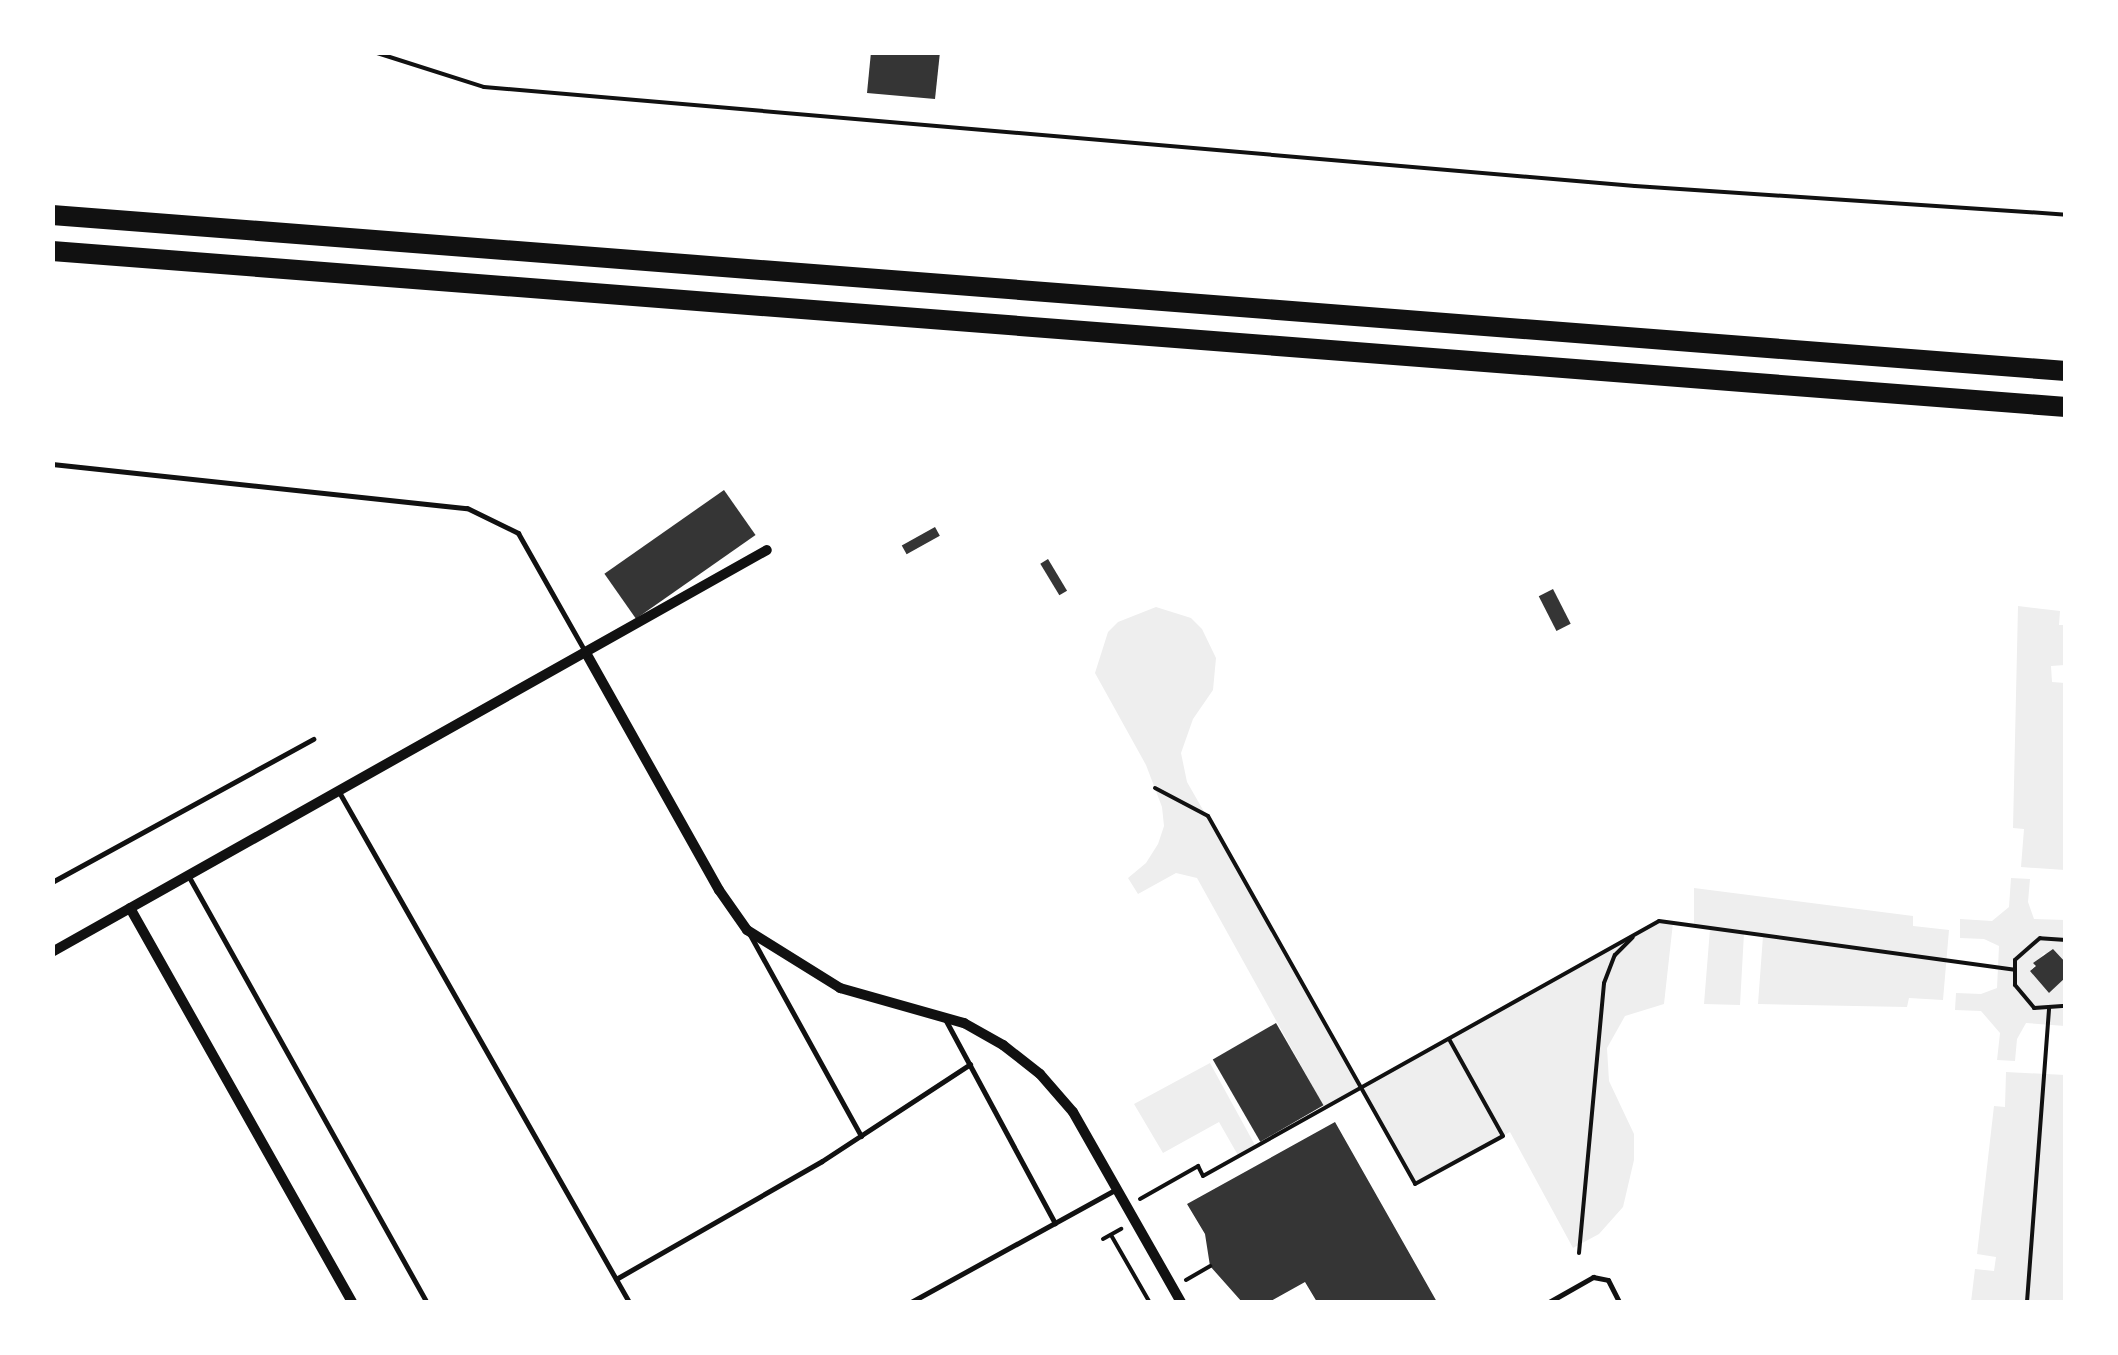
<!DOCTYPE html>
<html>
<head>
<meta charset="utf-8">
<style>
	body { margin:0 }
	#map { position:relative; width:2118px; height:1355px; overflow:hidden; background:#fff; font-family:"Open Sans",sans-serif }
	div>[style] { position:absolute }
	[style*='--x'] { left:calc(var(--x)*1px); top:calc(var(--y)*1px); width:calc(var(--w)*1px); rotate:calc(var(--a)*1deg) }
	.green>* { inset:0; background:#eee }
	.building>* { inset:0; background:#353535; transform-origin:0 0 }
	.path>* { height:4px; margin:-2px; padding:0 2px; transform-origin:2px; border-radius:2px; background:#111 }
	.service>* { height:5px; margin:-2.5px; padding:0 2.5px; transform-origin:2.5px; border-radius:2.5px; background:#111 }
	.minor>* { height:10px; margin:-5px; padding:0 5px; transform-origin:5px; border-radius:5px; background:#111 }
	.motorway>* { height:20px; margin:-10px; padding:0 10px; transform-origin:10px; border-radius:10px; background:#111 }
	span { translate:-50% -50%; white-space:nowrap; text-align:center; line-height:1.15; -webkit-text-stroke:8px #fff; paint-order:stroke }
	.frame { position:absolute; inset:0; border:55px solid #fff; pointer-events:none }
</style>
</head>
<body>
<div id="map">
	<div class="green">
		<i style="clip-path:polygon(2018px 606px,2060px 611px,2059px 625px,2065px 625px,2065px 665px,2051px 666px,2052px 682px,2065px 683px,2065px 870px,2021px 867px,2024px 829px,2013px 828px)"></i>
		<i style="clip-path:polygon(1156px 607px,1191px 618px,1202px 629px,1216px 658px,1213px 690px,1193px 719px,1181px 753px,1187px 782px,1362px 1087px,1659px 921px,1673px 923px,1664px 1004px,1625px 1016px,1607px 1048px,1609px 1081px,1634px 1134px,1634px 1160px,1623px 1207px,1599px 1234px,1573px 1248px,1510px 1132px,1415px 1184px,1362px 1088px,1326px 1107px,1323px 1105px,1197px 878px,1176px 873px,1138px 894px,1128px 878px,1146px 863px,1158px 844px,1164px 826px,1162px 807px,1146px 765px,1095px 673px,1108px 632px,1118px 622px)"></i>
		<i style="clip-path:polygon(2011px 878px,2030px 879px,2028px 902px,2034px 919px,2065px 920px,2065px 963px,2044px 953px,2030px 971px,2049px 993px,2065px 977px,2065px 1026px,2026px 1023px,2017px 1039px,2015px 1061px,1997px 1060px,2000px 1033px,1981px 1011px,1955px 1010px,1956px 993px,1981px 994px,1997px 988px,1999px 946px,1984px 939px,1960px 938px,1960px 919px,1992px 921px,2009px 907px)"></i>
		<i style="clip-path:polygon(1694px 888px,1913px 916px,1913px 926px,1949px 930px,1943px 1000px,1909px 998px,1907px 1007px,1758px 1004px,1763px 936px,1744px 933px,1740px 1005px,1704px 1004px,1710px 929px,1694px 926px)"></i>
		<i style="clip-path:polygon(1210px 1063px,1256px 1147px,1239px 1157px,1219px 1122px,1163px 1153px,1134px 1104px)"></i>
		<i style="clip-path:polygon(2006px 1072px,2065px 1075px,2065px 1302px,1971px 1302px,1975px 1269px,1994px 1271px,1996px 1257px,1977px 1254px,1994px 1106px,2005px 1107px)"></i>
	</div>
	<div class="building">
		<i style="clip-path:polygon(871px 52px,940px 52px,935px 99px,867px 93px)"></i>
		<i style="left:724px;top:490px;width:55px;height:146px;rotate:55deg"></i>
		<i style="left:935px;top:527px;width:10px;height:38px;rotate:61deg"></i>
		<i style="left:1048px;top:559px;width:37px;height:9px;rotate:59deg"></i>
		<i style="left:1553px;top:589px;width:39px;height:16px;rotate:63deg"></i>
		<i style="clip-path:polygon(2053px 949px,2066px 963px,2066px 977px,2049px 993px,2030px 971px,2036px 966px,2033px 963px)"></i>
		<i style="left:1276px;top:1023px;width:95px;height:73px;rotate:60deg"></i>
		<i style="clip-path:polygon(1335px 1122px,1437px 1302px,1317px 1302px,1305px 1282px,1269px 1302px,1242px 1302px,1210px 1266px,1205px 1234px,1187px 1204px)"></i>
	</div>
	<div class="path">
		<i style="--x:374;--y:52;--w:115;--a:17.7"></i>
		<i style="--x:484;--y:87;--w:1155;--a:4.92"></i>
		<i style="--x:1635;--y:186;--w:432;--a:3.8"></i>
		<i style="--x:1155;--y:788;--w:60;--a:27.8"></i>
		<i style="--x:1208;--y:816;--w:422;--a:60.6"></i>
		<i style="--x:1415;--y:1184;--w:100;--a:-28.6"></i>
		<i style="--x:1503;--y:1136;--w:111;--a:-119.1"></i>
		<i style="--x:2066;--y:940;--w:26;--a:-176"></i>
		<i style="--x:2040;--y:938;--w:33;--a:139"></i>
		<i style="--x:2015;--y:960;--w:25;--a:90"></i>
		<i style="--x:2015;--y:985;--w:30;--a:50"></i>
		<i style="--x:2034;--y:1008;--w:32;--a:-4"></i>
		<i style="--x:1140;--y:1199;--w:67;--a:-29.6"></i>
		<i style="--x:1198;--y:1166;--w:11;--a:63"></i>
		<i style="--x:1203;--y:1176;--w:522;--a:-29.21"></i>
		<i style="--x:1659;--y:921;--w:359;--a:7.8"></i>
		<i style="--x:1111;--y:1235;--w:76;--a:60.1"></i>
		<i style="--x:1103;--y:1239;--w:21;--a:-29"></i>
		<i style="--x:1579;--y:1253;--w:271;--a:-84.7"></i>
		<i style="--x:1604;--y:983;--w:30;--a:-69"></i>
		<i style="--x:1615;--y:955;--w:25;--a:-45"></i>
		<i style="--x:1186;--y:1280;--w:28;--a:-30"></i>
		<i style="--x:2027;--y:1302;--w:295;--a:-85.7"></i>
	</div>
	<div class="service">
		<i style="--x:52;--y:464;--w:417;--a:6.1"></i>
		<i style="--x:467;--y:508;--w:57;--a:26.1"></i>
		<i style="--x:518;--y:533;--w:138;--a:60.5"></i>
		<i style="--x:339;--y:792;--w:587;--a:60.38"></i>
		<i style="--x:189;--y:877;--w:487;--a:60.8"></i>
		<i style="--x:52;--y:882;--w:298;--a:-28.7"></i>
		<i style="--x:749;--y:933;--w:232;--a:61.1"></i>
		<i style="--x:945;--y:1019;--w:232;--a:61.7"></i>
		<i style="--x:616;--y:1279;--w:237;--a:-29.8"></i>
		<i style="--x:822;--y:1161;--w:177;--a:-33.2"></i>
		<i style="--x:911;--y:1302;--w:233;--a:-28.8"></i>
		<i style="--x:1549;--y:1302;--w:51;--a:-29.6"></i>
		<i style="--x:1593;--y:1277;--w:15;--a:11"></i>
		<i style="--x:1608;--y:1280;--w:25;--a:63"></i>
	</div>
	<div class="minor">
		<i style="--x:586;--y:653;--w:272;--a:60.7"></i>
		<i style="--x:719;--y:890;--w:49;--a:55"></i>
		<i style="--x:747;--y:930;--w:110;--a:31.9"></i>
		<i style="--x:840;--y:988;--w:129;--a:15.8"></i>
		<i style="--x:964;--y:1023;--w:45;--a:29.4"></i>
		<i style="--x:1003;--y:1045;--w:47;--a:38.1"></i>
		<i style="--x:1040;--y:1074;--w:50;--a:49"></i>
		<i style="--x:1073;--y:1112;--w:219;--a:60.4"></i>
		<i style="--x:130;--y:908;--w:452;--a:60.6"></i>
		<i style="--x:52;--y:952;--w:820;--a:-29.35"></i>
	</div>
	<div class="motorway">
		<i style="--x:52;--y:215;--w:2020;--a:4.43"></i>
		<i style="--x:52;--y:251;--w:2020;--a:4.43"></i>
	</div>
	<div class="frame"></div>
</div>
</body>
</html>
